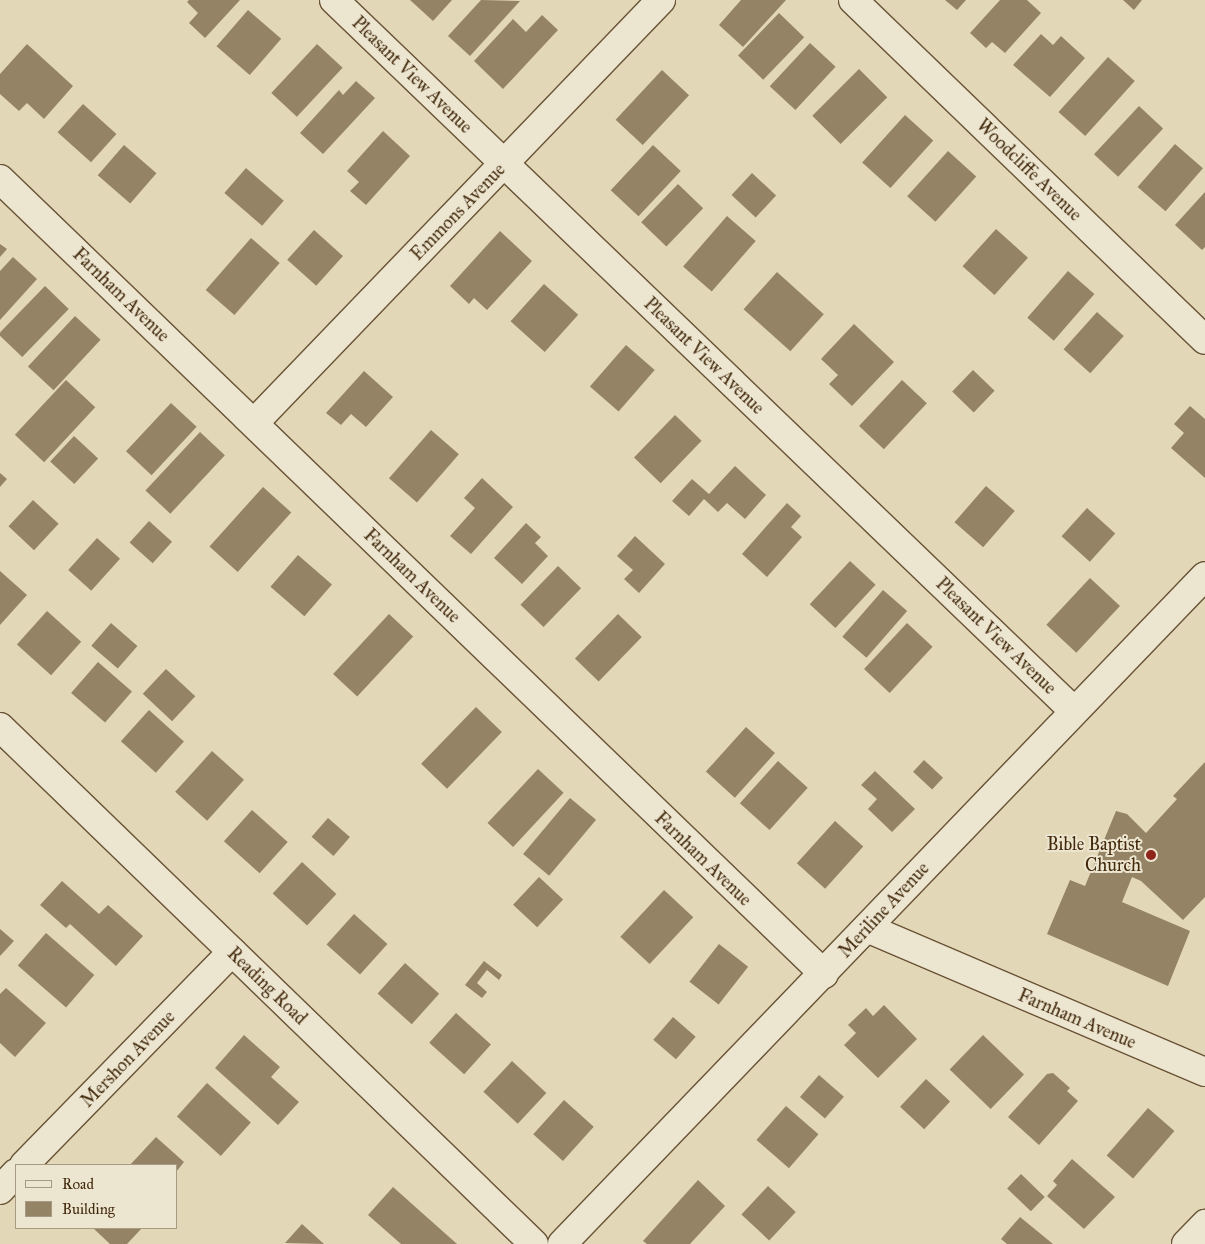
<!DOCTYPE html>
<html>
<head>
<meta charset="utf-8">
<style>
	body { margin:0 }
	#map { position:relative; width:1205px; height:1244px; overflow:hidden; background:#e2d7b7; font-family:"IM FELL Great Primer",serif }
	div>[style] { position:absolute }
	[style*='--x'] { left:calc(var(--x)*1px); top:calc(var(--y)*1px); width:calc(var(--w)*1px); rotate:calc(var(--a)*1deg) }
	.building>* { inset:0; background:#958365; transform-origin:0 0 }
	.roads { filter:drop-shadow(1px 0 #6a5437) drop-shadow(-1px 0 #6a5437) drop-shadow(0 1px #6a5437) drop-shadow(0 -1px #6a5437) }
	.street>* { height:28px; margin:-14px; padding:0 14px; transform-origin:14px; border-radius:14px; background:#ece5d0 }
	.dots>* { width:14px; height:14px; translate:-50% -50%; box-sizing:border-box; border:2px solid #ece5d0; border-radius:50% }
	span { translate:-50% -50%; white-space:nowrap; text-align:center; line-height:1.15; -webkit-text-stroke:4px #ece5d0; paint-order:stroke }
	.street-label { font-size:18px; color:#42290c }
	.poi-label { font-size:18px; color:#42290c }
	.right { translate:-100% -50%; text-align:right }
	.legend { position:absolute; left:15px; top:1164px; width:162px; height:65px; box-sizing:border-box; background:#ece5d0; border:1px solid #a89a82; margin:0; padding:6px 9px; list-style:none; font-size:15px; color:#42290c }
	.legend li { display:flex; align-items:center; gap:10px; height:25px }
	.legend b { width:25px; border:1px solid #a89a82 }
</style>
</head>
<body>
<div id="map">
	<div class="building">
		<i style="clip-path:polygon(189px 0,240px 0,205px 38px,189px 23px,198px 13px,187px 2px)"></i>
		<i style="clip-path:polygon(410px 0,452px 0,433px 21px)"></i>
		<i style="clip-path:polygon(481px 0,520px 1px,470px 56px,448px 36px)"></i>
		<i style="clip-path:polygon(741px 0,786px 0,743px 47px,719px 25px)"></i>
		<i style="clip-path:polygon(945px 0,966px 0,957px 10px)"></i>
		<i style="clip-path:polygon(1000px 0,1027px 0,1041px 13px,1005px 53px,992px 42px,986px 48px,970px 33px)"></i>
		<i style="clip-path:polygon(1123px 0,1142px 0,1134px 10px)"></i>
		<i style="left:248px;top:10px;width:44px;height:48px;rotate:41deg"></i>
		<i style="left:779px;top:13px;width:35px;height:59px;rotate:44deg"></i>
		<i style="clip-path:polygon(542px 15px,558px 30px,503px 89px,474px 61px,513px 19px,526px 32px)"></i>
		<i style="clip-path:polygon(1041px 34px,1053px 45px,1061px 36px,1085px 58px,1050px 97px,1013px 65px)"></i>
		<i style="left:810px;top:43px;width:35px;height:59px;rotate:43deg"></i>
		<i style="clip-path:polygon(27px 44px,73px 86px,44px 119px,27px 103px,19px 111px,0 94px,0 74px)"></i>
		<i style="left:317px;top:44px;width:35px;height:67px;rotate:43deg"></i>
		<i style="left:1108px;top:57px;width:36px;height:74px;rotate:42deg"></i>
		<i style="left:859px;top:69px;width:40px;height:66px;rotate:45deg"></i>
		<i style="left:662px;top:70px;width:37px;height:68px;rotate:43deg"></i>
		<i style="clip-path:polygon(356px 81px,375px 98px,323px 154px,300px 133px,339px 90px,343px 95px)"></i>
		<i style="left:83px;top:104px;width:45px;height:38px;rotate:42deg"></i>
		<i style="left:1139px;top:106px;width:33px;height:66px;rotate:43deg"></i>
		<i style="left:905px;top:115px;width:38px;height:64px;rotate:42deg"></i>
		<i style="clip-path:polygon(383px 131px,410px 156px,366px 205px,350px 191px,359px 182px,347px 171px)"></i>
		<i style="left:1175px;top:144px;width:37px;height:57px;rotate:41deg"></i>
		<i style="left:124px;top:145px;width:43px;height:40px;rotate:41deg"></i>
		<i style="left:653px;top:145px;width:38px;height:62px;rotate:43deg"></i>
		<i style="left:948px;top:151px;width:38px;height:61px;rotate:42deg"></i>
		<i style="left:246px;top:168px;width:50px;height:33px;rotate:41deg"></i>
		<i style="left:752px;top:173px;width:33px;height:30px;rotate:43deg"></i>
		<i style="left:678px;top:184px;width:35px;height:53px;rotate:44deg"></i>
		<i style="clip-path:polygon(1205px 192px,1205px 247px,1202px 250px,1175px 225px)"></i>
		<i style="left:727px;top:216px;width:38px;height:67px;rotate:41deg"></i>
		<i style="left:996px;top:229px;width:43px;height:50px;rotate:42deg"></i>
		<i style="left:314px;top:230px;width:39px;height:40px;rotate:42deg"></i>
		<i style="clip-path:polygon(500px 231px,532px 261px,487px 310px,474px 298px,469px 304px,450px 286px)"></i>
		<i style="left:251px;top:238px;width:38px;height:69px;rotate:41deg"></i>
		<i style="clip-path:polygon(0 244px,7px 249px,0 257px)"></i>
		<i style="clip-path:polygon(13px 257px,37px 279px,0 320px,0 271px)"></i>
		<i style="left:1068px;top:271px;width:35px;height:62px;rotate:41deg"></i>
		<i style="left:777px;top:272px;width:63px;height:50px;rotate:42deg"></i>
		<i style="left:544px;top:284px;width:46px;height:50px;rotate:42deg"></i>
		<i style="left:45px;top:286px;width:33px;height:67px;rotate:44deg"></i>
		<i style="left:1097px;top:312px;width:36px;height:50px;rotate:42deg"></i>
		<i style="left:75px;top:316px;width:35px;height:69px;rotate:43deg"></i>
		<i style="clip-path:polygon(854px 324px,894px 362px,852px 406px,829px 384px,838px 375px,821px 359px)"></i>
		<i style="left:626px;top:345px;width:38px;height:55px;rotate:41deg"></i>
		<i style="left:973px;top:370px;width:30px;height:30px;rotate:44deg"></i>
		<i style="clip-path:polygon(364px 371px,393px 397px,366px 427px,351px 414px,341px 425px,326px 413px)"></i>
		<i style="left:66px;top:380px;width:40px;height:75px;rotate:43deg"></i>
		<i style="left:902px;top:380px;width:34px;height:63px;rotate:43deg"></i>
		<i style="left:171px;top:403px;width:35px;height:66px;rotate:43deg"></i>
		<i style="clip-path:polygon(1190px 406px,1205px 419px,1205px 478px,1171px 448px,1184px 433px,1174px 424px)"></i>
		<i style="left:675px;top:415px;width:37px;height:59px;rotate:44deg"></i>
		<i style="left:431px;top:430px;width:37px;height:64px;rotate:41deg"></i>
		<i style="left:200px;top:432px;width:34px;height:80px;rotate:43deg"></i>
		<i style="left:74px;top:436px;width:33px;height:35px;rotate:43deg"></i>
		<i style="clip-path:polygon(735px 466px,766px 495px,745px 519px,727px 503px,718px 512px,704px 499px,689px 516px,672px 501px,692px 479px,709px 494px)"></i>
		<i style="clip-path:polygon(0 473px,7px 479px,0 487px)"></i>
		<i style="clip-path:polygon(482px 478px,513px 507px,471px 554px,450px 536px,475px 508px,464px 498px)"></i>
		<i style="left:986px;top:486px;width:38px;height:48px;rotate:41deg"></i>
		<i style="left:263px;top:487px;width:38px;height:80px;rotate:42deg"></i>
		<i style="left:33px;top:500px;width:35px;height:36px;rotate:43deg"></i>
		<i style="clip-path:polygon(787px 503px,801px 516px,791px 527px,802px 537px,767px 577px,742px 554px)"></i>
		<i style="left:1087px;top:508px;width:38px;height:38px;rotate:42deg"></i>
		<i style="left:149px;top:521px;width:31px;height:29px;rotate:42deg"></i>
		<i style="clip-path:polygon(526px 523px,541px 537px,535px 543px,548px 556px,522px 584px,494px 558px)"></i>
		<i style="clip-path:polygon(635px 536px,665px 564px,639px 593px,624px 579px,633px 570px,617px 556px)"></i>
		<i style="left:97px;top:538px;width:31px;height:43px;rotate:42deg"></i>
		<i style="left:298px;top:555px;width:45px;height:42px;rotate:41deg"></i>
		<i style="left:850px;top:561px;width:35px;height:59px;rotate:43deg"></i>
		<i style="left:558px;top:566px;width:32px;height:54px;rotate:44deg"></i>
		<i style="clip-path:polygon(0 571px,27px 595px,0 625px)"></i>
		<i style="left:1090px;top:578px;width:41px;height:64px;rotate:43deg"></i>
		<i style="left:883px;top:590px;width:32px;height:62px;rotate:41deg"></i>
		<i style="left:47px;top:611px;width:46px;height:45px;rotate:42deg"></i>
		<i style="left:389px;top:614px;width:33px;height:82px;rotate:43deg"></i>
		<i style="left:618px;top:614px;width:33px;height:62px;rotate:44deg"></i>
		<i style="left:111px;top:623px;width:35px;height:30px;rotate:41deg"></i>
		<i style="left:907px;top:623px;width:35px;height:63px;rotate:43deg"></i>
		<i style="left:98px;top:662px;width:45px;height:41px;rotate:41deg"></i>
		<i style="left:166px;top:669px;width:40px;height:34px;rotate:43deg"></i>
		<i style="left:476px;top:707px;width:36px;height:79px;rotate:44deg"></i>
		<i style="left:149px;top:710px;width:47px;height:42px;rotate:42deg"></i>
		<i style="left:746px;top:727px;width:39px;height:60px;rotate:42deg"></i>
		<i style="left:212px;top:751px;width:43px;height:55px;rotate:42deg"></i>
		<i style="left:924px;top:760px;width:26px;height:16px;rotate:43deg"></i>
		<i style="left:778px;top:761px;width:40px;height:57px;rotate:42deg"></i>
		<i style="clip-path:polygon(1205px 762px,1205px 897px,1183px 920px,1141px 881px,1132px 877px,1122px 902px,1190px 931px,1168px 986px,1047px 934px,1070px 880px,1085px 886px,1116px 811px,1127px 814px,1146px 833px,1177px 799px,1173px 796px)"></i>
		<i style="left:538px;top:769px;width:35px;height:74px;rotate:43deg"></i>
		<i style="clip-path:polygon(875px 771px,915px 809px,892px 832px,868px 809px,877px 799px,861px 785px)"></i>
		<i style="left:570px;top:798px;width:34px;height:73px;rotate:40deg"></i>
		<i style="left:252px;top:810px;width:48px;height:42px;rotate:42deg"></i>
		<i style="left:328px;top:818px;width:29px;height:25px;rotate:41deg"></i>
		<i style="left:835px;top:821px;width:38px;height:57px;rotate:42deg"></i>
		<i style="left:302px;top:862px;width:47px;height:43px;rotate:43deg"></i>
		<i style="left:539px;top:877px;width:33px;height:38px;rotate:43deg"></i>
		<i style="clip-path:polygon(62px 881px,99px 914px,108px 905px,143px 936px,116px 966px,70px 924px,66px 928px,40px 905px)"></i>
		<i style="left:664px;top:890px;width:40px;height:64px;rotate:43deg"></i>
		<i style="left:354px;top:914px;width:45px;height:41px;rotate:42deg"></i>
		<i style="clip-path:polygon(0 929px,14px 941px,0 956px)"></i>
		<i style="left:46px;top:933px;width:64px;height:43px;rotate:41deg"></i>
		<i style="left:719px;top:944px;width:37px;height:48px;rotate:38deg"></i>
		<i style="clip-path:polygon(484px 961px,502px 975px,499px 980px,487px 970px,477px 983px,487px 992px,482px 998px,465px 985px)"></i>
		<i style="left:405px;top:963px;width:46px;height:41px;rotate:42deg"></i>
		<i style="clip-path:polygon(6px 988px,46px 1023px,15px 1057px,0 1043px,0 994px)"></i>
		<i style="clip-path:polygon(884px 1005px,917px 1039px,878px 1078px,844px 1045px,856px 1033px,848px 1025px,866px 1008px,873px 1016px)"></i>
		<i style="left:456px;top:1013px;width:47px;height:40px;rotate:42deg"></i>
		<i style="left:673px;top:1017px;width:30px;height:30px;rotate:41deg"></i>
		<i style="clip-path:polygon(244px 1035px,280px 1067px,271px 1077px,299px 1102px,278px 1125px,215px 1068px)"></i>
		<i style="left:983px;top:1035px;width:57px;height:48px;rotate:44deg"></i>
		<i style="left:512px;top:1061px;width:47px;height:42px;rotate:43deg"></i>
		<i style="clip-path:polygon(1053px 1073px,1070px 1088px,1067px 1091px,1078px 1101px,1039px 1145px,1008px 1117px,1047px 1074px)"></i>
		<i style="left:819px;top:1075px;width:33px;height:29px;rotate:41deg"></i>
		<i style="left:926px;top:1079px;width:33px;height:38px;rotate:43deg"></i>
		<i style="left:207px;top:1083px;width:59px;height:45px;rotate:42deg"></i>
		<i style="left:564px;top:1100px;width:40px;height:46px;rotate:42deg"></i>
		<i style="left:786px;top:1106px;width:43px;height:45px;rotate:41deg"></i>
		<i style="left:1148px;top:1108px;width:35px;height:63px;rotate:41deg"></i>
		<i style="clip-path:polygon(156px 1137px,184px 1162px,176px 1172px,176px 1165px,130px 1165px)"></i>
		<i style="clip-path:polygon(1072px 1159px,1115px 1197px,1084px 1229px,1047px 1196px,1057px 1185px,1053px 1181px)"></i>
		<i style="left:1021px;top:1174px;width:33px;height:20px;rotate:44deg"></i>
		<i style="clip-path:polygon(698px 1180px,725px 1206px,690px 1244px,647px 1244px,643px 1241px)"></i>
		<i style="left:768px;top:1186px;width:38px;height:39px;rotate:43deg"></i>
		<i style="clip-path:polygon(393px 1187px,457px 1244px,401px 1244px,368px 1215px)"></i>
		<i style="clip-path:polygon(1020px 1217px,1053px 1244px,1007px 1244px,1001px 1239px)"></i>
		<i style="clip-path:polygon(302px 1224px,324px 1244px,285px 1243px)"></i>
		<i style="clip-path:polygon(93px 1228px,142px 1228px,127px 1244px,110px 1244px)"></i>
	</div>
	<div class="roads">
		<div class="street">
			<i style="--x:334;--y:0;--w:1026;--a:43.86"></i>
			<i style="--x:853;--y:0;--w:489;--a:44"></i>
			<i style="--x:0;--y:179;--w:1145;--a:43.97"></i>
			<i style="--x:254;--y:423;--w:587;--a:-46.1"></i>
			<i style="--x:0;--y:727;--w:743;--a:44.07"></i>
			<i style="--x:867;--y:928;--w:367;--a:23.1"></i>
			<i style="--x:24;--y:1165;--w:298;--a:-45.7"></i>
			<i style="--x:0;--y:1190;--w:23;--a:-47"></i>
			<i style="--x:562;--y:1244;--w:927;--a:-46.09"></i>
			<i style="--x:1186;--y:1244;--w:28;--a:-46"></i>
		</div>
	</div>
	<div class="dots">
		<i style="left:1151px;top:855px;background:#8f2418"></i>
	</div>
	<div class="street-label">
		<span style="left:412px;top:75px;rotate:44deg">Pleasant View Avenue</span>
		<span style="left:1029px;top:170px;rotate:44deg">Woodcliffe Avenue</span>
		<span style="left:458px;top:212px;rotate:-46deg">Emmons Avenue</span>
		<span style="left:121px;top:295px;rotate:44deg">Farnham Avenue</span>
		<span style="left:704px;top:356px;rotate:44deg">Pleasant View Avenue</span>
		<span style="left:412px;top:576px;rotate:44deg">Farnham Avenue</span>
		<span style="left:996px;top:636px;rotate:44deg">Pleasant View Avenue</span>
		<span style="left:703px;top:859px;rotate:44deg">Farnham Avenue</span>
		<span style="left:884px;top:910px;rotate:-47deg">Meriline Avenue</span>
		<span style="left:267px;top:986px;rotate:44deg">Reading Road</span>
		<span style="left:1077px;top:1019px;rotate:23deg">Farnham Avenue</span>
		<span style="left:128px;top:1059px;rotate:-46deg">Mershon Avenue</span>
	</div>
	<div class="poi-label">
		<span class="right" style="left:1141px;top:855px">Bible Baptist<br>Church</span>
	</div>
	<ul class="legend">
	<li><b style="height:6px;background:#ece5d0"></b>Road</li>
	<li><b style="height:14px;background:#958365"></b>Building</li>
	</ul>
</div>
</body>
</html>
